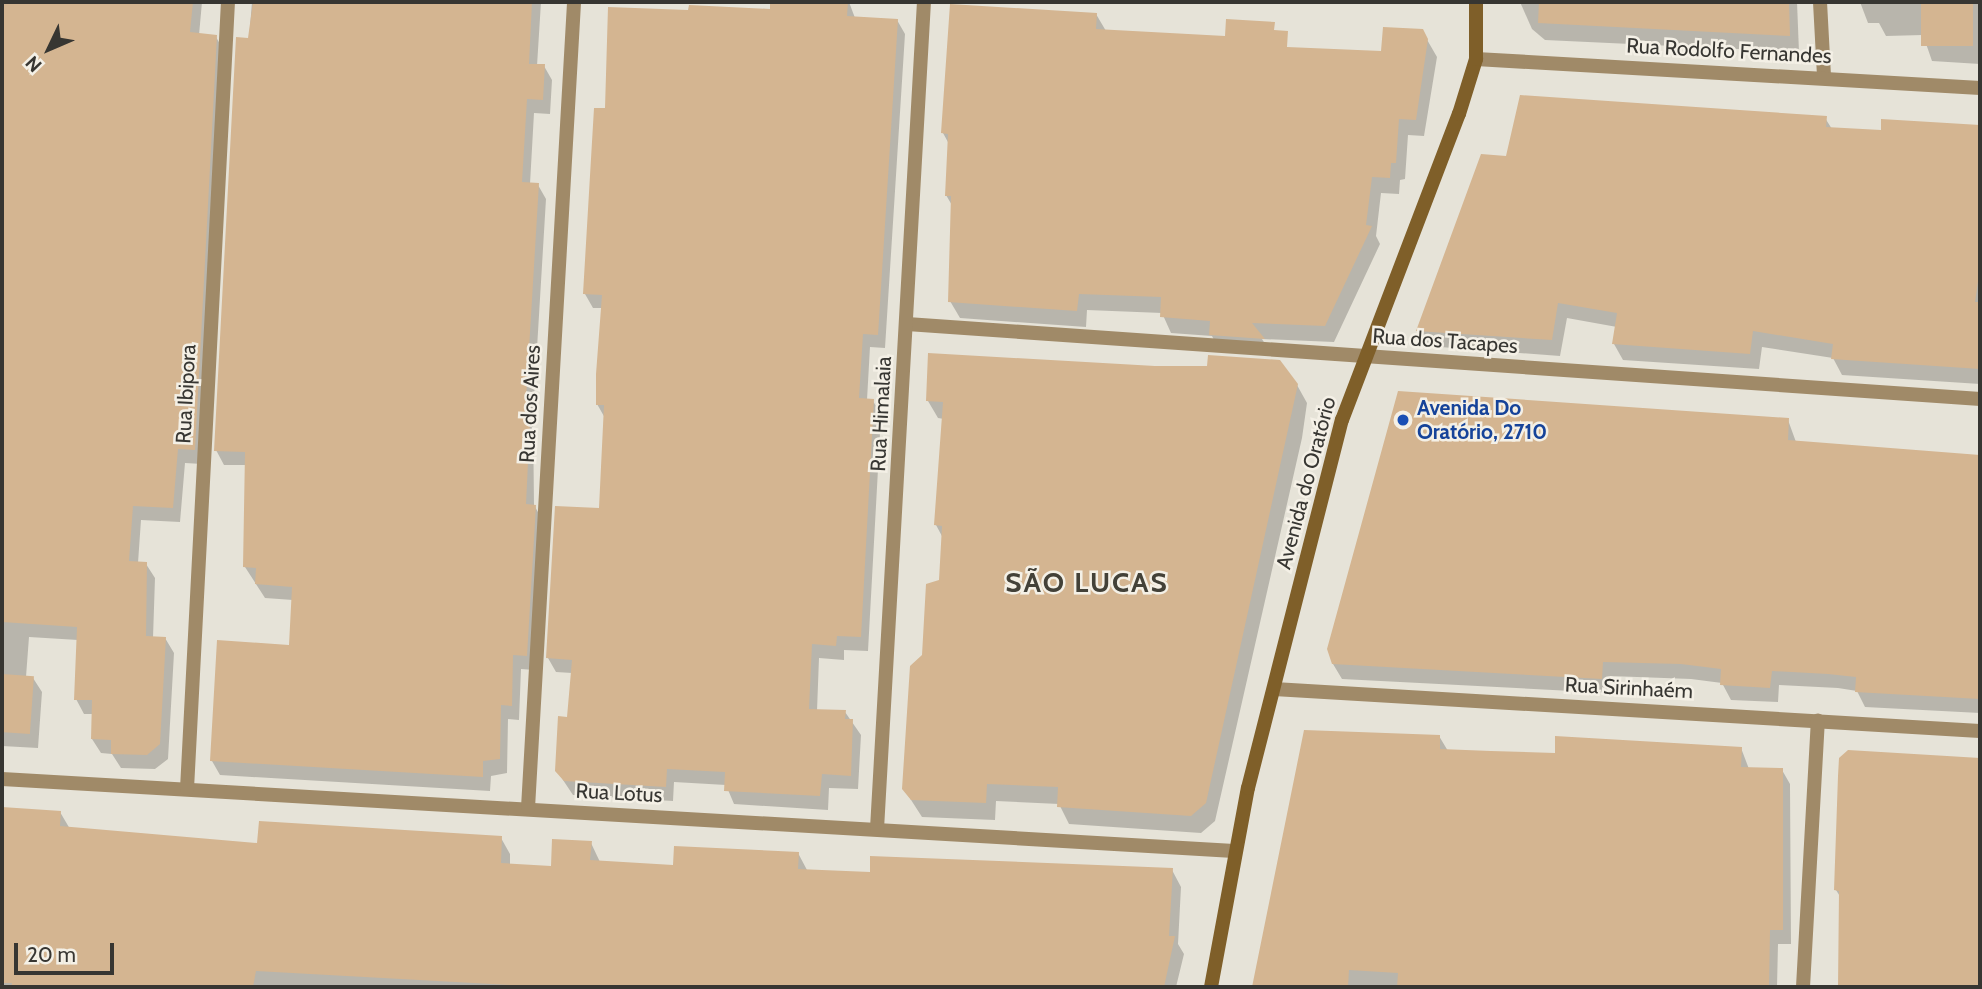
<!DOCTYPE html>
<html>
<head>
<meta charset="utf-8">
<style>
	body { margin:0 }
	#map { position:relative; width:1982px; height:989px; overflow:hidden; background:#e6e3d8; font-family:Cabin,sans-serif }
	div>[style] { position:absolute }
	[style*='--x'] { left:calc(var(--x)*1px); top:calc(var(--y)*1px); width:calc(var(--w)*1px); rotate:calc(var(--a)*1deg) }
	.shadow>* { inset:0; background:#0003 }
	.building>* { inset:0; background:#d4b591; transform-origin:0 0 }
	.street>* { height:14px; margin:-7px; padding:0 7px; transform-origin:7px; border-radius:7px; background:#a08a68 }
	.secondary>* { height:14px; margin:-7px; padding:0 7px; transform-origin:7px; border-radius:7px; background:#7f5f29 }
	.dots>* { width:19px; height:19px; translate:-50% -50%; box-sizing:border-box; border:4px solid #f4f0e6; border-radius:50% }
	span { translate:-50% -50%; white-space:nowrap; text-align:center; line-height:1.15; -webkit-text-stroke:5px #f4f0e6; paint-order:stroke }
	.street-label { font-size:21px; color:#373632 }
	.transit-label { font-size:21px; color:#164399; font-weight:700 }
	.left { translate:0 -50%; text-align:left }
	.district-label { font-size:28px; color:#434138; font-weight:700; letter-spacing:2px }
	.frame { position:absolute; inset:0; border:4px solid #373632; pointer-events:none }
	.north { position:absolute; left:14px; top:14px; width:70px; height:70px; -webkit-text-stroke:5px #f4f0e6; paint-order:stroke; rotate:226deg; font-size:19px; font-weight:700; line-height:28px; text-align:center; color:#373632 }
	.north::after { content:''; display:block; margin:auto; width:24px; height:32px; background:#373632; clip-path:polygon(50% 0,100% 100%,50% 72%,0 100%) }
	.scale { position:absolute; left:14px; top:943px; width:100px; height:32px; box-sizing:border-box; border:4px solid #373632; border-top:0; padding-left:9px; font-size:21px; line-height:24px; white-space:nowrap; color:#373632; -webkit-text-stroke:5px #f4f0e6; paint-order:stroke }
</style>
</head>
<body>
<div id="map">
	<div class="shadow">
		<i style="clip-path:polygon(2px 2px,202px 2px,199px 35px,216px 37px,224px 51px,202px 464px,185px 463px,180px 522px,141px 520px,138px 563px,146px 564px,155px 578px,153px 638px,165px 638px,174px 653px,168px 759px,155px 769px,121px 768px,112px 754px,101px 753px,92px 739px,94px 714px,84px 714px,76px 699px,78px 640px,29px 637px,26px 677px,33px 678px,42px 692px,38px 748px,2px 746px)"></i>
		<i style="clip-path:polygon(252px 2px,541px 2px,537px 66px,544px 66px,552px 80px,550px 114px,534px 113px,530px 184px,538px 185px,546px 199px,533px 415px,534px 505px,543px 521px,534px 670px,521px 669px,519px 720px,508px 719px,507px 773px,491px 776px,490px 791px,220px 775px,212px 761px,291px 647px,293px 600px,265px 598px,245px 567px,246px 465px,224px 465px,216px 450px)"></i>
		<i style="clip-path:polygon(772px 2px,849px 2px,855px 18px,897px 20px,905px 34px,885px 348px,870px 347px,867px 400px,873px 401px,881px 415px,868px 651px,844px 650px,844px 660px,819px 658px,817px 711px,845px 712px,861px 735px,858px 789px,829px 788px,828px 810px,734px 804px,726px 785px,674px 782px,673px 801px,573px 795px,557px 771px,569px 719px,572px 673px,556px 672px,548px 658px,601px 509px,605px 418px,597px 404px,602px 308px,593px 308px,585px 294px,606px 110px,771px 11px)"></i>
		<i style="clip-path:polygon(1520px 2px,1797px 2px,1799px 52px,1545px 40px,1532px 29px)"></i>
		<i style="clip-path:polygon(1860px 2px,1980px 2px,1980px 64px,1932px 61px,1923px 35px,1886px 36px,1879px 23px,1868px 23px)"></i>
		<i style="clip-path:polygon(1096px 14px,1106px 31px,1263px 58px,1383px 52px,1422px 31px,1437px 57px,1424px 136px,1408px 135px,1405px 179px,1400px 180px,1399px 194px,1381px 193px,1376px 236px,1380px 244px,1334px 342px,1262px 339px,1272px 355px,1220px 352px,1212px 336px,1171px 333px,1162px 313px,1087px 310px,1086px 327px,960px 318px,950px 301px,953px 207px,946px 195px,949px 144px,943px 133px)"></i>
		<i style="clip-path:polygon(1825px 118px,1832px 129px,1883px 132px,1883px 121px,1980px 127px,1980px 384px,1842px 375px,1833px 358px,1762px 347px,1759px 369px,1623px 360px,1614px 344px,1617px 327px,1567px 318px,1560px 356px,1427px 346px,1418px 330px,1507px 158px)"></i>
		<i style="clip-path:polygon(1297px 385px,1307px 403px,1302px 438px,1215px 821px,1201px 833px,1069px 824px,1059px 804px,996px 801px,995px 820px,922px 817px,904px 789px,923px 656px,941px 581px,943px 538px,936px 525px,944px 419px,938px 418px,928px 401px)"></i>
		<i style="clip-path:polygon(1788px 420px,1796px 442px,1980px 456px,1980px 713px,1865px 707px,1857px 691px,1838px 688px,1779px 685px,1778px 702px,1731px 700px,1722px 683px,1691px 679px,1610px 676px,1610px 693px,1342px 679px,1333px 664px)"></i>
		<i style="clip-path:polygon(1306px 732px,1439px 736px,1448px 751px,1556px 755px,1741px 748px,1749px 769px,1782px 770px,1790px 784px,1791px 944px,1778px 944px,1777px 987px,1254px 987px)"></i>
		<i style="clip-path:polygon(1849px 752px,1980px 760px,1980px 987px,1840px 987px,1841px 898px,1836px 890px)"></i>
		<i style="clip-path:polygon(2px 809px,60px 812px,70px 829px,259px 845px,501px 838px,510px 854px,510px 866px,552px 868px,591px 843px,600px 862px,675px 867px,798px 853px,807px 870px,872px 874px,1172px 870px,1181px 887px,1178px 944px,1184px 954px,1176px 987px,2px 987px)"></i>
	</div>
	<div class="building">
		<i style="clip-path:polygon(2px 2px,193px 2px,190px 32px,217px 35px,195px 450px,178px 449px,173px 508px,133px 506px,129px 561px,147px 562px,146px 636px,166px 637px,160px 744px,147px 755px,111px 754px,111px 740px,91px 739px,92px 700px,74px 700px,77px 627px,2px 622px)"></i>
		<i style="clip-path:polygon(253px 2px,532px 2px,529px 64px,545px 64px,543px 100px,527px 99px,522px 182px,539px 183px,526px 399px,530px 421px,526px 504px,536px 505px,527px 656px,513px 655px,512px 706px,501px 705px,500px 759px,483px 761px,483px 777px,210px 761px,217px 640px,289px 645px,292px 587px,255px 584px,256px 568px,243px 567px,245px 452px,214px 451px,236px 37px,248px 38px)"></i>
		<i style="clip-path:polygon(770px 2px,848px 2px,847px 16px,898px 19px,878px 335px,863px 334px,859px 398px,874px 399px,861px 637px,837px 636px,836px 646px,812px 644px,809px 709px,846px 710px,845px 719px,853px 719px,851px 776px,822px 774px,820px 796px,724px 791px,725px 772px,667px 769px,666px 787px,564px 781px,555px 771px,558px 716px,567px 717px,572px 660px,546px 658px,555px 506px,599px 508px,604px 405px,596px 405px,596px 374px,602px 295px,583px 294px,594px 108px,605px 108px,608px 7px,688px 10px,689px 5px,770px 9px)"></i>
		<i style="clip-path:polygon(1539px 2px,1789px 2px,1790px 36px,1538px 23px)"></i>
		<i style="left:1921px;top:2px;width:52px;height:44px"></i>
		<i style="clip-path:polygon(950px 4px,1097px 13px,1096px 29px,1225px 36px,1226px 19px,1275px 22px,1274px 30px,1288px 31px,1287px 47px,1381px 51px,1383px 27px,1423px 29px,1428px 39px,1416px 120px,1399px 119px,1396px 163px,1391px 163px,1390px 178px,1372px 177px,1366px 225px,1372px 226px,1325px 326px,1252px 323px,1265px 339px,1209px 335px,1210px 321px,1160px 317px,1161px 297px,1079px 294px,1077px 311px,948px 302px,951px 196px,945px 196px,948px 134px,941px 133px)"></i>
		<i style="clip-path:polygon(1520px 95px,1827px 116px,1826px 127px,1881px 130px,1881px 119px,1980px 125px,1980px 268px,1975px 302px,1980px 302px,1980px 369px,1831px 359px,1833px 344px,1753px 331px,1750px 354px,1612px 344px,1617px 313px,1558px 303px,1552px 340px,1416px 331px,1481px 154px,1506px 156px)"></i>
		<i style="clip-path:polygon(928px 353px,1155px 366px,1207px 366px,1208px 355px,1280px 360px,1298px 384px,1206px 803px,1191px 816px,1057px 807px,1058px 787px,987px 784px,986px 803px,911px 800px,902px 789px,910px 666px,922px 655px,926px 584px,939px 580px,942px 526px,934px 525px,943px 402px,926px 401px)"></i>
		<i style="clip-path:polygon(1398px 391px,1789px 418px,1788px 440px,1980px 455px,1980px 699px,1855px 692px,1856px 677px,1828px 674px,1772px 671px,1770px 688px,1720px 685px,1721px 669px,1681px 664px,1603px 662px,1602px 679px,1332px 664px,1327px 649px)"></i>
		<i style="left:2px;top:674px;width:32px;height:58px;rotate:4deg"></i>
		<i style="clip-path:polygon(1304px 730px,1440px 735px,1440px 749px,1491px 751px,1555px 753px,1555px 736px,1742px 747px,1741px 767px,1783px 768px,1783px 930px,1770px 930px,1769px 987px,1397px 987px,1398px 973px,1349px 970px,1348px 987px,1252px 987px)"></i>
		<i style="clip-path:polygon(1848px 750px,1980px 758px,1980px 987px,1838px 987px,1839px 891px,1834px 890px,1838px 776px,1839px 758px)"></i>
		<i style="clip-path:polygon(2px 807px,61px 811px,60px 826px,257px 843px,259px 821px,502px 836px,501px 863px,551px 866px,552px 839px,592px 841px,590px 860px,673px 865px,674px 846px,799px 852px,798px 869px,870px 872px,870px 856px,1173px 868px,1169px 936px,1175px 936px,1164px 987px,546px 987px,256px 971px,253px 987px,11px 987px,12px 983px,2px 983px)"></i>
	</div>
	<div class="street">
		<i style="--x:1820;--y:2;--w:75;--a:86.9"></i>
		<i style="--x:1476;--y:59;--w:505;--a:3.29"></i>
		<i style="--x:907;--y:324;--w:1076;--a:4"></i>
		<i style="--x:1274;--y:689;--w:707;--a:3.4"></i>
		<i style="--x:2;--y:779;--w:1234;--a:3.34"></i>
		<i style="--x:187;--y:789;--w:788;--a:-87.02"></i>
		<i style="--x:528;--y:808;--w:807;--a:-86.73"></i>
		<i style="--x:877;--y:829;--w:828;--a:-86.75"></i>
		<i style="--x:1803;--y:987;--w:267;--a:-86.8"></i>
	</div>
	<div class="secondary">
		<i style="--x:1211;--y:987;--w:202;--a:-79.5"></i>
		<i style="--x:1248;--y:788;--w:380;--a:-75.7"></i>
		<i style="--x:1342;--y:420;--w:328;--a:-69.1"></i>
		<i style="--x:1459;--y:114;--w:58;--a:-72.8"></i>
		<i style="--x:1476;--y:59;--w:57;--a:-90"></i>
	</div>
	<div class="dots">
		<i style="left:1403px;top:420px;background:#1a4fb4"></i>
	</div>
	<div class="street-label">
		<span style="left:1729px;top:51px;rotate:3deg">Rua Rodolfo Fernandes</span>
		<span style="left:1445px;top:341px;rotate:4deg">Rua dos Tacapes</span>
		<span style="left:186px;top:394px;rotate:-87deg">Rua Ibipora</span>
		<span style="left:530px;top:404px;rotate:-87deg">Rua dos Aires</span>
		<span style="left:881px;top:414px;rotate:-87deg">Rua Himalaia</span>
		<span style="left:1306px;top:483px;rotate:-75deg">Avenida do Oratório</span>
		<span style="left:1629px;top:688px;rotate:3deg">Rua Sirinhaém</span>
		<span style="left:619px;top:793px;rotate:3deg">Rua Lotus</span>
	</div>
	<div class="transit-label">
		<span class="left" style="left:1417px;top:420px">Avenida Do<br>Oratório, 2710</span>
	</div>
	<div class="district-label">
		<span style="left:1087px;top:582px">SÃO LUCAS</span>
	</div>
	<div class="frame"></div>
	<div class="north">N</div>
	<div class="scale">20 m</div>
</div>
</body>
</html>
